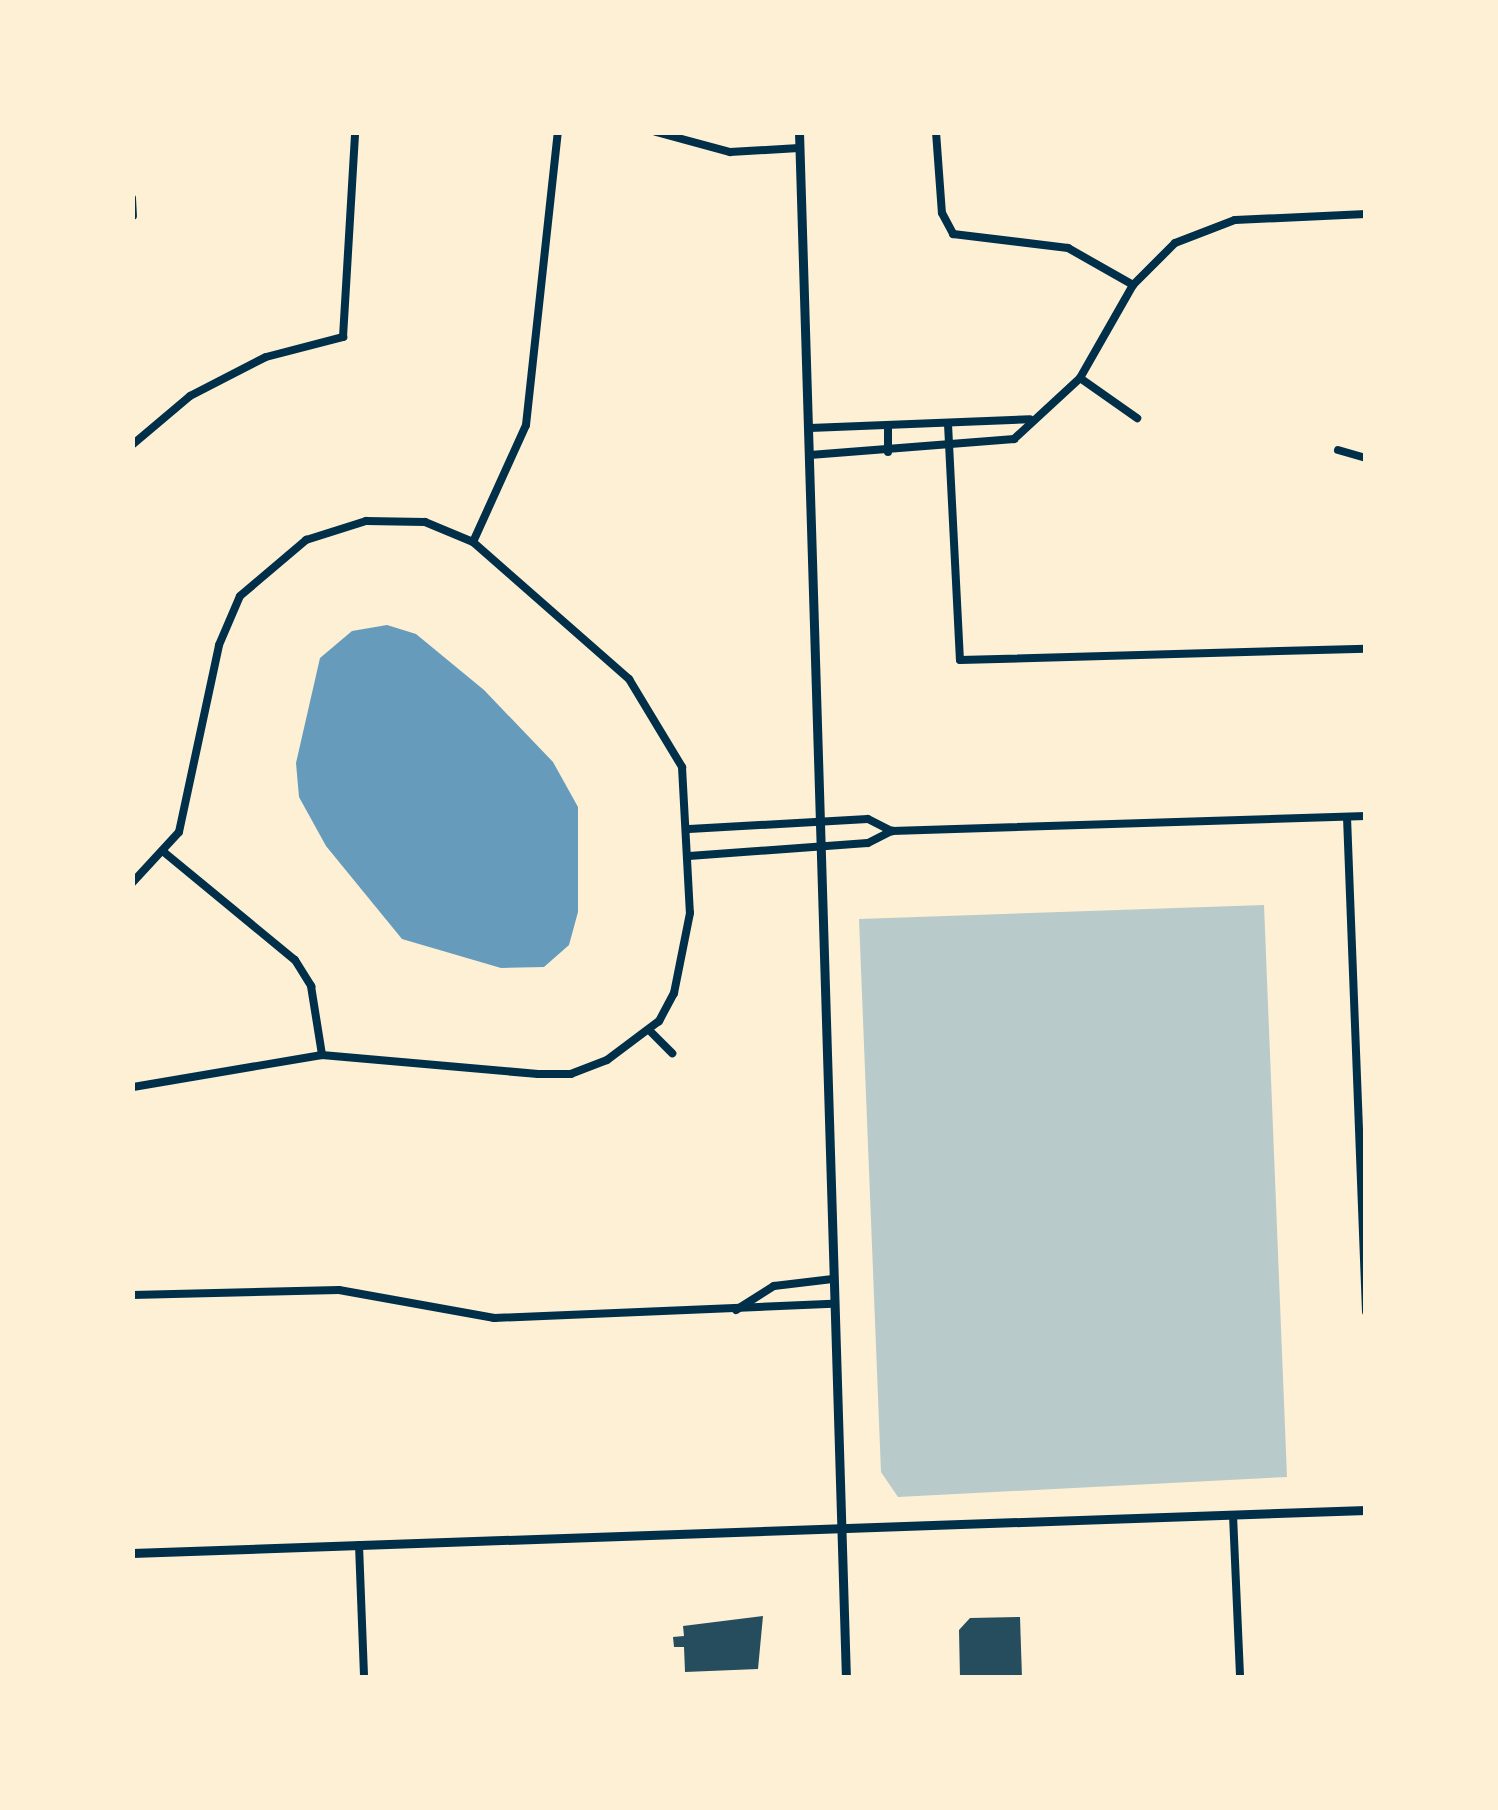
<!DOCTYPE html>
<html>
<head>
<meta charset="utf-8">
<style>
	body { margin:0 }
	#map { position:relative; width:1498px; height:1810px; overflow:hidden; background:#fdf0d5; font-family:Mulish,sans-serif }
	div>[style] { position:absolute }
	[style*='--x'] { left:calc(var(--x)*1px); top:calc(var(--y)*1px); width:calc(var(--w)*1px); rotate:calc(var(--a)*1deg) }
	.green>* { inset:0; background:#b9caca }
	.water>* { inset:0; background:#669bbc }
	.building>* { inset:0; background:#264d5e }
	.minor>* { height:8px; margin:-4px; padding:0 4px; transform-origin:4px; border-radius:4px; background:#003049 }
	.tertiary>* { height:9px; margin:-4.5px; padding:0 4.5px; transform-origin:4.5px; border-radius:4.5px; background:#003049 }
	span { translate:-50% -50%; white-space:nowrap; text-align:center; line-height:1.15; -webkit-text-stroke:10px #fdf0d5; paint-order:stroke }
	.frame { position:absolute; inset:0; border:135px solid #fdf0d5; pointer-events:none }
</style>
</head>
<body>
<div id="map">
	<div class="green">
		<i style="clip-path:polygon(1264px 905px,1287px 1477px,898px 1497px,881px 1472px,859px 919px)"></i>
	</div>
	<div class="water">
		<i style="clip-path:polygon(387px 625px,416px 634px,484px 690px,553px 762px,578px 807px,578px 912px,569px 945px,544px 967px,501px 968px,402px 939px,326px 846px,299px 797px,296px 763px,320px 658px,352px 631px)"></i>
	</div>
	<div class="building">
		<i style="clip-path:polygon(763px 1616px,758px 1669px,685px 1672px,684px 1647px,674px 1647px,673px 1637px,684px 1636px,683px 1626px)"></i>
		<i style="clip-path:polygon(1020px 1617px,1022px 1678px,960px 1678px,959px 1630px,970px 1618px)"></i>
	</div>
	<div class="minor">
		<i style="--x:656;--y:132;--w:77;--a:15.1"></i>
		<i style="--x:730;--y:152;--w:69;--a:-3.3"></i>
		<i style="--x:936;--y:132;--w:81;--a:85.8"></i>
		<i style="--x:942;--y:213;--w:24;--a:62"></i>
		<i style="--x:953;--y:234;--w:116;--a:6.9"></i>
		<i style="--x:1068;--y:248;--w:75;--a:29.6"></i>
		<i style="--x:132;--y:198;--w:18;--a:87"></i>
		<i style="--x:1080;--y:378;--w:70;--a:35.1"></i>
		<i style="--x:948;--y:424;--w:236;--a:87.1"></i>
		<i style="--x:960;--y:660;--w:406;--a:-1.6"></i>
		<i style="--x:888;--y:426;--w:26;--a:90"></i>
		<i style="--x:810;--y:428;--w:220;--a:-2.3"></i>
		<i style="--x:132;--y:445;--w:76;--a:-40.2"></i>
		<i style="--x:190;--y:396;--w:85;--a:-27.2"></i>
		<i style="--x:266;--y:357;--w:80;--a:-14.6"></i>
		<i style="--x:343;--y:337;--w:205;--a:-86.6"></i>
		<i style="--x:1338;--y:450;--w:29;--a:16"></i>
		<i style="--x:810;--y:455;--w:205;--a:-4.5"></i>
		<i style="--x:1014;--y:439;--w:90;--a:-42.7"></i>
		<i style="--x:1080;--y:378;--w:107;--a:-60.3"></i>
		<i style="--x:1133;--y:285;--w:59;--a:-45"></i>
		<i style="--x:1175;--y:243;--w:64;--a:-21"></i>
		<i style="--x:1235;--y:220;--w:131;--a:-2.6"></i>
		<i style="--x:473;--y:542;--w:128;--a:-65.6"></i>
		<i style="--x:526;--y:425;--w:295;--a:-83.8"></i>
		<i style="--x:1347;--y:817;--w:495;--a:87.8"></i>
		<i style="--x:689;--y:829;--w:179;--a:-3.2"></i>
		<i style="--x:868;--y:819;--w:27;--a:27"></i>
		<i style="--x:165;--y:853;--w:168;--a:39.5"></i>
		<i style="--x:295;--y:960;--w:31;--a:58"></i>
		<i style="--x:311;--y:986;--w:70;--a:80.9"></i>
		<i style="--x:689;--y:856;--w:179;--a:-4.2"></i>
		<i style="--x:868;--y:843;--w:27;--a:-27"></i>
		<i style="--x:892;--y:831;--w:474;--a:-1.8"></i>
		<i style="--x:132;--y:883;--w:69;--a:-47.3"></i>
		<i style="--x:179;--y:832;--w:191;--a:-77.9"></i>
		<i style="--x:219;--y:645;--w:53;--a:-66.8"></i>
		<i style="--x:240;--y:596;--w:87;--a:-40.3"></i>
		<i style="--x:306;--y:540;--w:63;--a:-17.6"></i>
		<i style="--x:366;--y:521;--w:59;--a:1"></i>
		<i style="--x:425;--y:522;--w:52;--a:22.6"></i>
		<i style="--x:473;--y:542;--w:208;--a:41.3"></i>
		<i style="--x:629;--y:679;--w:103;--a:58.9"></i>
		<i style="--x:682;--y:767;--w:146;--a:86.9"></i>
		<i style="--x:690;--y:913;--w:82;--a:101.3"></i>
		<i style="--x:674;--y:993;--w:32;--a:118"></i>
		<i style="--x:659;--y:1021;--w:65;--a:143.1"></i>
		<i style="--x:607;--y:1060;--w:39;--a:159"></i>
		<i style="--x:571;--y:1074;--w:33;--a:180"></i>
		<i style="--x:538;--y:1074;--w:217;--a:-175"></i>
		<i style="--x:322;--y:1055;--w:193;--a:170.4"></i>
		<i style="--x:649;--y:1030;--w:33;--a:45"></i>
		<i style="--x:132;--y:1295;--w:207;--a:-1.4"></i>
		<i style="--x:339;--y:1290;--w:158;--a:10.2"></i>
		<i style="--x:494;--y:1318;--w:339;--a:-2.4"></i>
		<i style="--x:736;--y:1310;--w:45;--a:-32.3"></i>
		<i style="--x:774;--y:1286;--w:59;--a:-6.8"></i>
		<i style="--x:1233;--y:1515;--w:163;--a:87.5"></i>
		<i style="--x:359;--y:1545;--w:133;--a:87.8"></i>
	</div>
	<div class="tertiary">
		<i style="--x:799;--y:132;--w:1547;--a:88.26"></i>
		<i style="--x:132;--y:1553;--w:1235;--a:-2"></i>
	</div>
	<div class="frame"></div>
</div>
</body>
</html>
